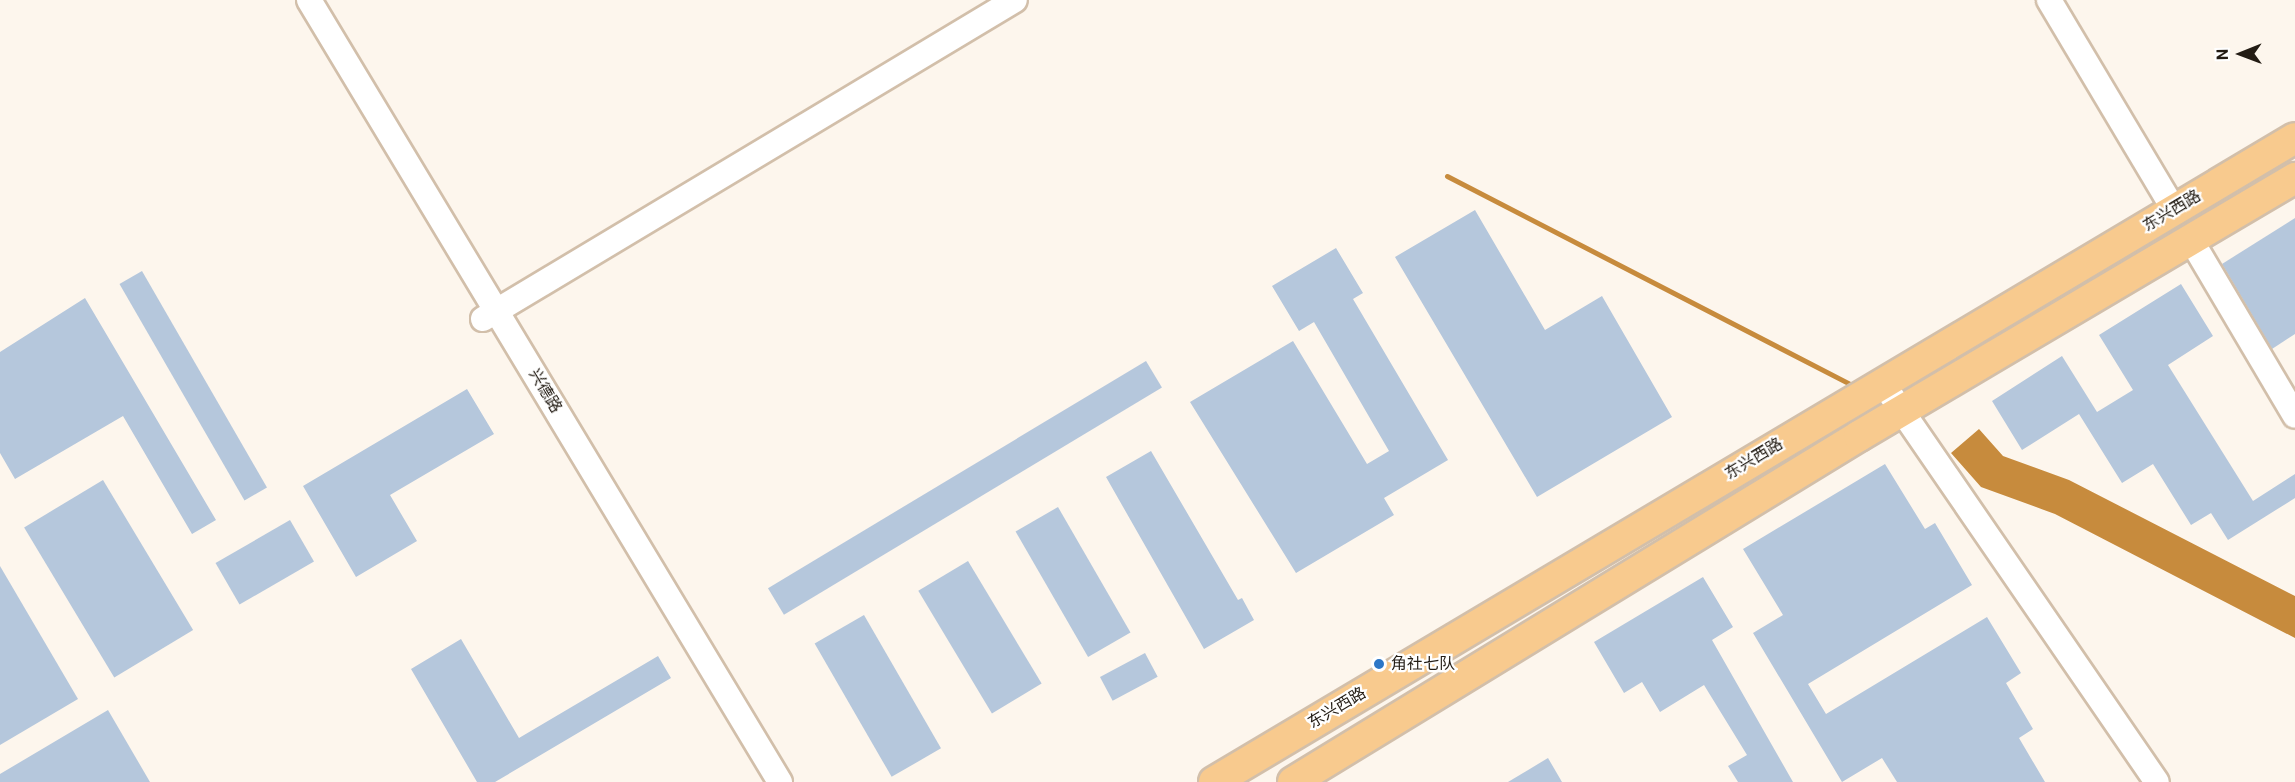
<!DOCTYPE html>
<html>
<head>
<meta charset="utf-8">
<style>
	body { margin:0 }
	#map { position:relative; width:2295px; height:782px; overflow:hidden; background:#fdf6ed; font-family:Roboto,"Noto Sans SC",sans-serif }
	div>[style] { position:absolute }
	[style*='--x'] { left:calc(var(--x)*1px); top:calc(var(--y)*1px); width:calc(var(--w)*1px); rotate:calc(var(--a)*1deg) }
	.water>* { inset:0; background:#c78b3d }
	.stream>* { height:5px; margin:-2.5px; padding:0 2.5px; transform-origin:2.5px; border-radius:2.5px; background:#c78b3d }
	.building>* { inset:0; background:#b5c7dc; transform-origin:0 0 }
	.roads { filter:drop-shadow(2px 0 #d2bfaa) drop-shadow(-2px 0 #d2bfaa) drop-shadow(0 2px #d2bfaa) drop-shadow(0 -2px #d2bfaa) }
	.minor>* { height:24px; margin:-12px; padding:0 12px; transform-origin:12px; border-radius:12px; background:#fff }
	.major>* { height:30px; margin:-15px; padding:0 15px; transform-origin:15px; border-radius:15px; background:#f8ca8e }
	.dots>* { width:16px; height:16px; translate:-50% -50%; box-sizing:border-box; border:3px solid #fff; border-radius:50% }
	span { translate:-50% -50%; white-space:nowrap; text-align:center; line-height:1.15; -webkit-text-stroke:4.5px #fff; paint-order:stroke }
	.street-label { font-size:16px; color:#231c14 }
	.poi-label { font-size:16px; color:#231c14 }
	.left { translate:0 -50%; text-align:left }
	.north { position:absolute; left:2211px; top:24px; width:60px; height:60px; -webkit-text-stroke:4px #fff; paint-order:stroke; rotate:269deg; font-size:16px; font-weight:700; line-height:24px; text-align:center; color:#231c14 }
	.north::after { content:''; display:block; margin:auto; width:21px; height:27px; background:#231c14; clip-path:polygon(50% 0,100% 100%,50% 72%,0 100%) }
</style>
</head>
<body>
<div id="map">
	<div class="water">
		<i style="clip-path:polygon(1979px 429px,2003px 456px,2069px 480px,2295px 596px,2295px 638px,2055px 514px,1981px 487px,1951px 453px)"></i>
	</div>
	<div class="stream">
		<i style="--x:1447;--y:176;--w:456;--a:27.3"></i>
	</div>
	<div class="building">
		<i style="clip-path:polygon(1475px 210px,1545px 330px,1602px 296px,1672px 417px,1537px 497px,1395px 257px)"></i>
		<i style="clip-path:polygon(2295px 218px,2295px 334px,2272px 349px,2222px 264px)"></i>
		<i style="clip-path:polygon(1336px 248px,1363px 293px,1353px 299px,1448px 460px,1384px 498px,1394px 515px,1296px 573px,1190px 402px,1293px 341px,1367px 464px,1389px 451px,1314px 322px,1299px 331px,1272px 286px)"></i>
		<i style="left:142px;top:271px;width:250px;height:26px;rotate:60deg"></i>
		<i style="clip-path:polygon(2181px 284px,2213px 336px,2168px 365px,2253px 501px,2295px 474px,2295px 498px,2228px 540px,2211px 513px,2191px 525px,2153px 464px,2122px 483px,2079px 414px,2022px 450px,1992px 401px,2062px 356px,2097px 412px,2133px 390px,2099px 335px)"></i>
		<i style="clip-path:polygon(85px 298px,216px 520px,192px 534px,123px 416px,15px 479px,0 453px,0 352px)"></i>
		<i style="left:1146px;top:361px;width:31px;height:441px;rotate:59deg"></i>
		<i style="clip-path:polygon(467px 389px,494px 434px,390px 495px,417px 541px,356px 577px,303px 486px)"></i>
		<i style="clip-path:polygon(1151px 451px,1238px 600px,1242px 598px,1254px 620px,1204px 649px,1106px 477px)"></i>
		<i style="clip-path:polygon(1885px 464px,1925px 529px,1935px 523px,1972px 585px,1808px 684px,1826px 714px,1987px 617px,2021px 673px,2006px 683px,2033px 729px,2019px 738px,2045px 782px,1897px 782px,1882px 758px,1842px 782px,1753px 633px,1783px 615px,1743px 549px)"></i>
		<i style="left:103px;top:480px;width:175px;height:92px;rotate:59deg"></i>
		<i style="left:1058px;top:507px;width:145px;height:49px;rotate:60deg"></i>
		<i style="left:290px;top:520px;width:48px;height:86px;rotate:60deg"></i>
		<i style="left:968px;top:561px;width:143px;height:58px;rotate:59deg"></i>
		<i style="clip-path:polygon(0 566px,78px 699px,0 745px)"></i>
		<i style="clip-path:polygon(1703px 577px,1733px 627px,1712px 640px,1793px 782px,1738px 782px,1728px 766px,1747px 755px,1704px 685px,1660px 712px,1642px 682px,1624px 693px,1594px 642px)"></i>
		<i style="left:864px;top:615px;width:154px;height:57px;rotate:60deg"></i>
		<i style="clip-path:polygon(461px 639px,519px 738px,658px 656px,671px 678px,495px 782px,477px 782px,411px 669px)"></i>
		<i style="left:1145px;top:653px;width:27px;height:51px;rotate:62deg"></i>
		<i style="clip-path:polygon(108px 710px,150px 782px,0 782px,0 774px)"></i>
		<i style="clip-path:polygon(1548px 758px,1562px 782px,1508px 782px)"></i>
	</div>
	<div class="roads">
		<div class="minor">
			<i style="--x:309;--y:0;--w:913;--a:58.94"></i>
			<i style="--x:2049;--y:0;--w:244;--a:59.2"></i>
			<i style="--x:2191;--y:240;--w:204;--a:59.4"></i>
			<i style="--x:483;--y:319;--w:620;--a:-30.95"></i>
			<i style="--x:1882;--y:382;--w:485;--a:55.5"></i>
		</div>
		<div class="major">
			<i style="--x:1214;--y:782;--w:1258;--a:-30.78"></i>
			<i style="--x:1293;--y:782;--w:663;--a:-31.44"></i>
			<i style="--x:1859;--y:436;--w:507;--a:-30.61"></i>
		</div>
	</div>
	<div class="dots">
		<i style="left:1379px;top:664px;background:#2d77c7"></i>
	</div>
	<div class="street-label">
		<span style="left:2172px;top:211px;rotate:-31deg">东兴西路</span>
		<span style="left:545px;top:391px;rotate:59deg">兴德路</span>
		<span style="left:1754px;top:459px;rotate:-31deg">东兴西路</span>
		<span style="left:1337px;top:708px;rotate:-31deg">东兴西路</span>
	</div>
	<div class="poi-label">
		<span class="left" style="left:1391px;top:664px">角社七队</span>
	</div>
	<div class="north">N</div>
</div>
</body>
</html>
